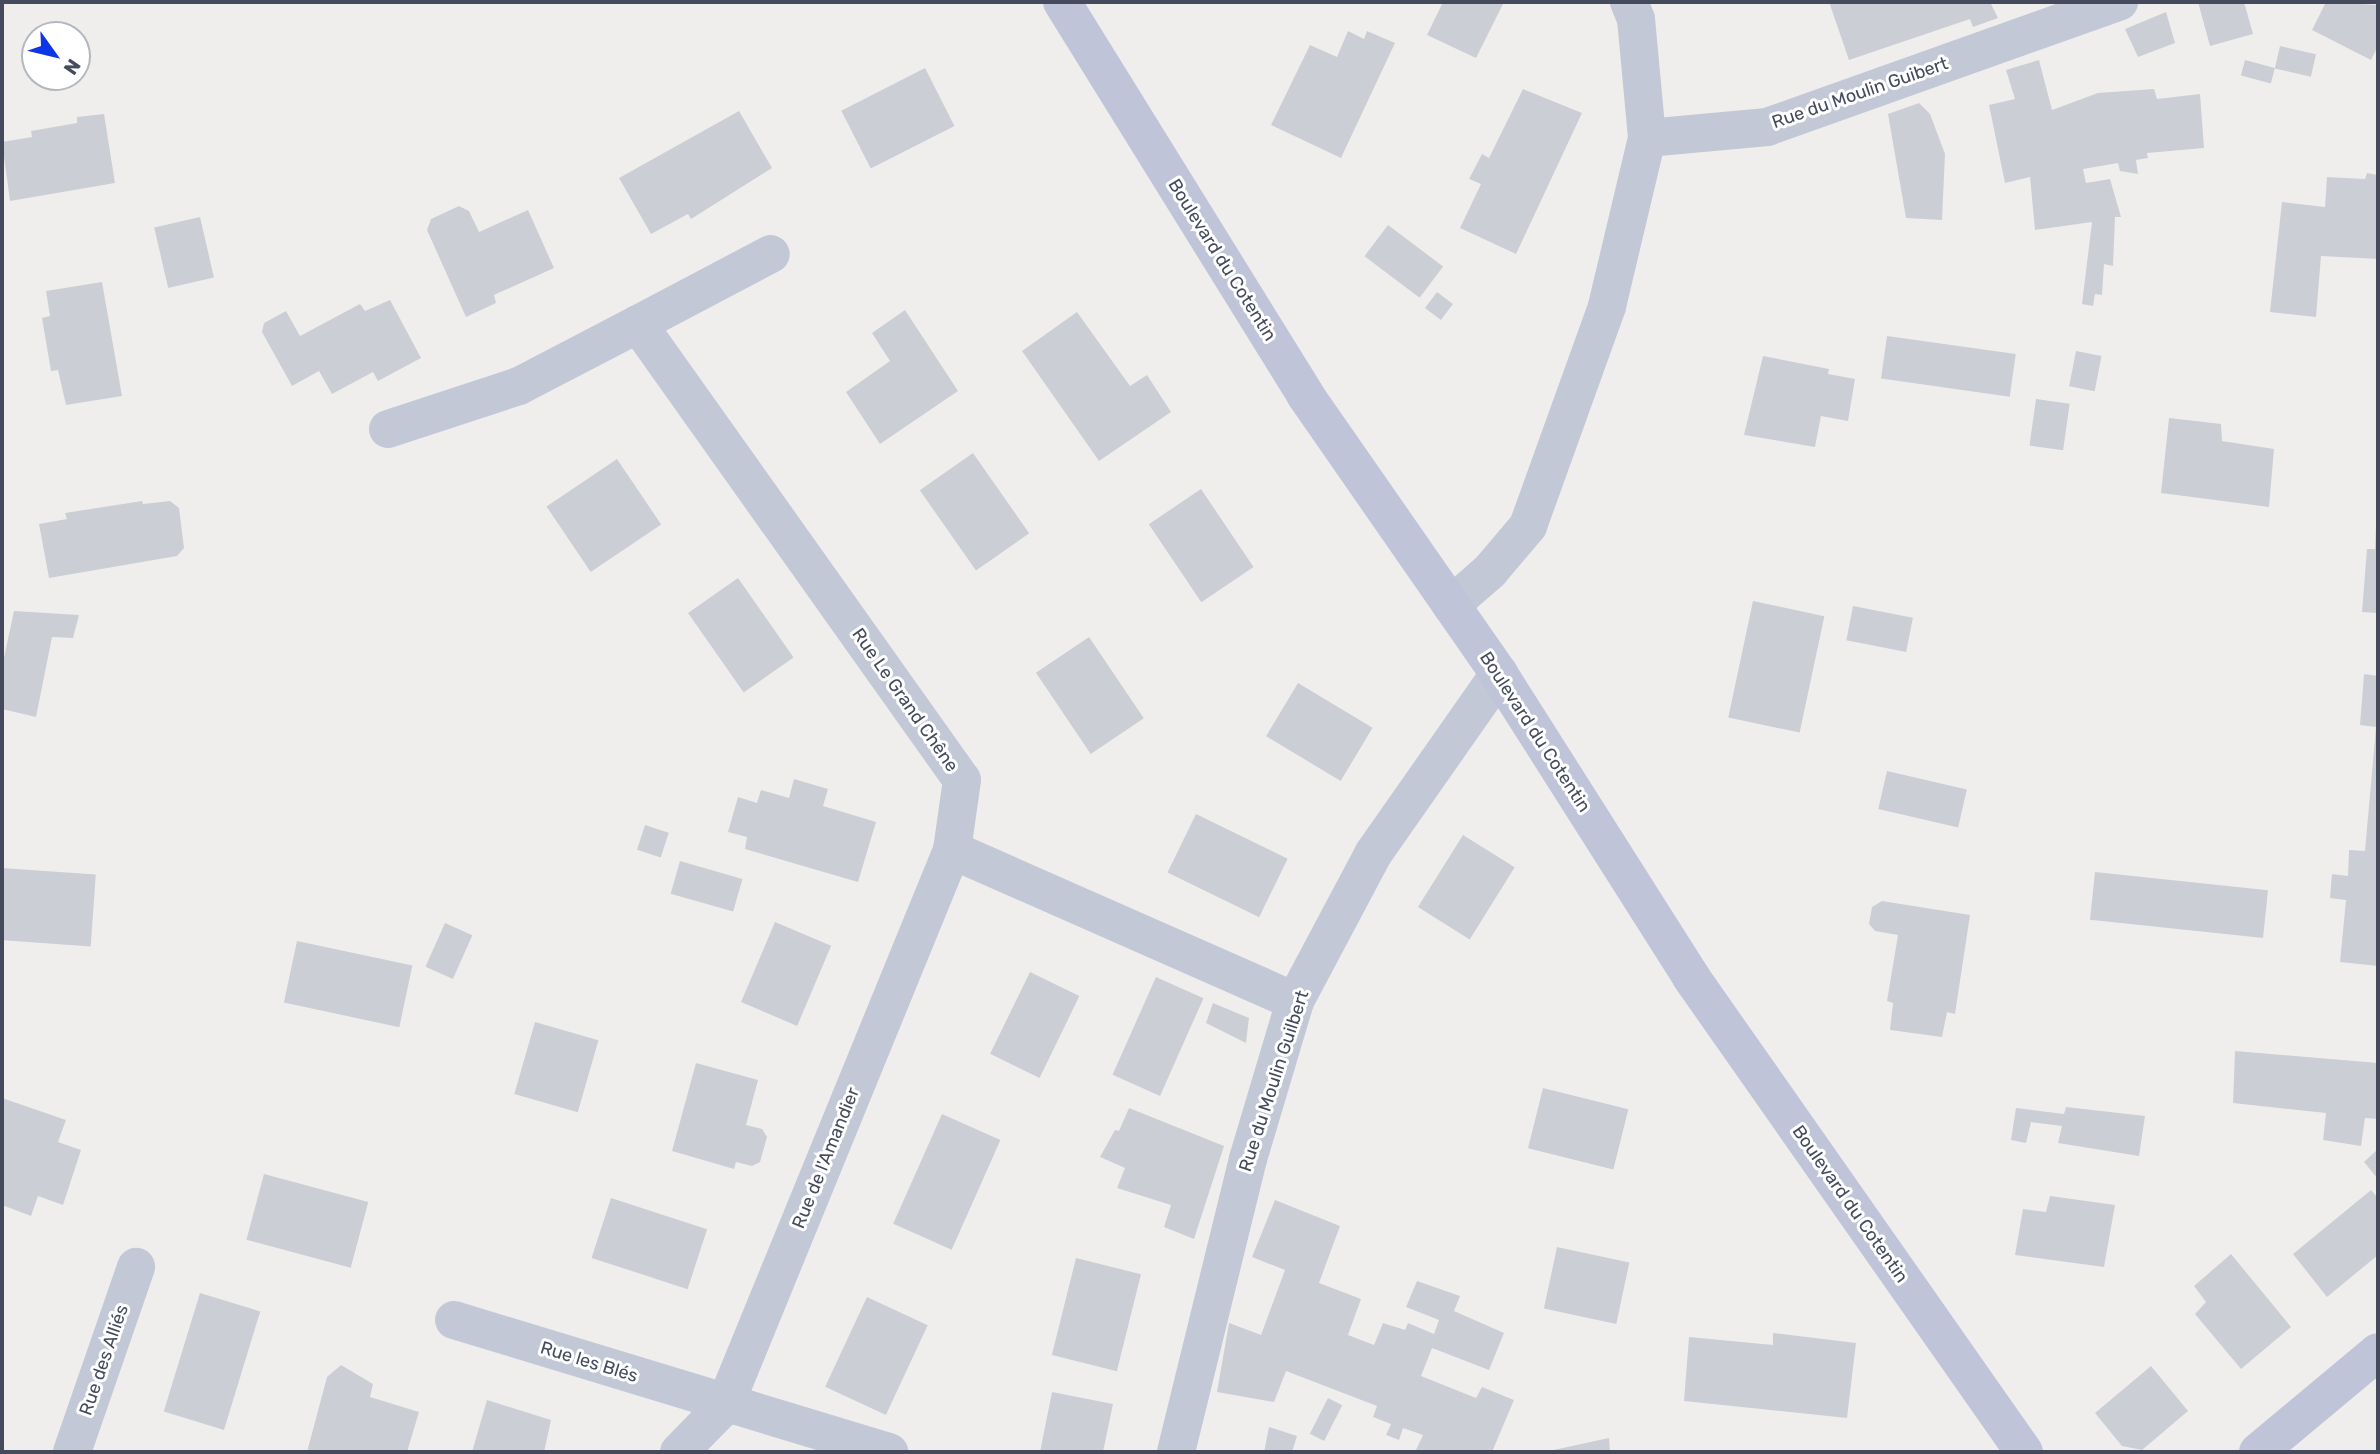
<!DOCTYPE html>
<html>
<head>
<meta charset="utf-8">
<style>
	body { margin:0 }
	#map { position:relative; width:2380px; height:1454px; overflow:hidden; background:#f0eeed; font-family:Rubik,sans-serif }
	div>[style] { position:absolute }
	[style*='--x'] { left:calc(var(--x)*1px); top:calc(var(--y)*1px); width:calc(var(--w)*1px); rotate:calc(var(--a)*1deg) }
	.building>* { inset:0; background:#ccced6; transform-origin:0 0 }
	.minor>* { height:38px; margin:-19px; padding:0 19px; transform-origin:19px; border-radius:19px; background:#c3c8d6 }
	.secondary>* { height:38px; margin:-19px; padding:0 19px; transform-origin:19px; border-radius:19px; background:#bfc4d8 }
	span { translate:-50% -50%; white-space:nowrap; text-align:center; line-height:1.15; -webkit-text-stroke:6px #fff; paint-order:stroke }
	.street-label { font-size:18px; color:#454b5c }
	.frame { position:absolute; inset:0; border:4px solid #454b5c; pointer-events:none }
	.north { position:absolute; left:21px; top:21px; width:70px; height:70px; box-sizing:border-box; background:#fff; border:2px solid #b5b7be; border-radius:50%; rotate:124deg; font-size:19px; font-weight:700; line-height:28px; text-align:center; color:#454b5c }
	.north::after { content:''; display:block; margin:auto; width:24px; height:32px; background:#0f35e9; clip-path:polygon(50% 0,100% 100%,50% 72%,0 100%) }
</style>
</head>
<body>
<div id="map">
	<div class="building">
		<i style="clip-path:polygon(1443px 2px,1504px 2px,1476px 58px,1427px 35px)"></i>
		<i style="clip-path:polygon(1829px 2px,1990px 2px,1998px 18px,1973px 27px,1970px 19px,1849px 60px)"></i>
		<i style="clip-path:polygon(2198px 2px,2244px 2px,2253px 34px,2210px 46px)"></i>
		<i style="clip-path:polygon(2326px 2px,2378px 5px,2378px 46px,2371px 60px,2312px 30px)"></i>
		<i style="clip-path:polygon(2166px 12px,2175px 43px,2138px 57px,2125px 29px)"></i>
		<i style="clip-path:polygon(1348px 31px,1364px 39px,1367px 31px,1395px 43px,1341px 158px,1271px 125px,1310px 45px,1337px 57px)"></i>
		<i style="left:2280px;top:46px;width:37px;height:23px;rotate:13deg"></i>
		<i style="clip-path:polygon(2039px 60px,2052px 110px,2098px 93px,2154px 89px,2157px 99px,2200px 94px,2204px 148px,2147px 153px,2148px 158px,2136px 160px,2138px 174px,2120px 171px,2118px 163px,2083px 169px,2086px 183px,2110px 179px,2121px 217px,2115px 217px,2113px 266px,2104px 264px,2102px 295px,2095px 294px,2093px 306px,2082px 304px,2092px 222px,2035px 230px,2030px 177px,2005px 183px,1989px 105px,2015px 99px,2006px 70px)"></i>
		<i style="left:2245px;top:60px;width:31px;height:16px;rotate:15deg"></i>
		<i style="left:925px;top:68px;width:65px;height:94px;rotate:63deg"></i>
		<i style="clip-path:polygon(1523px 89px,1582px 113px,1516px 254px,1460px 228px,1481px 184px,1469px 179px,1482px 154px,1489px 158px)"></i>
		<i style="clip-path:polygon(1919px 103px,1930px 114px,1945px 154px,1942px 220px,1906px 218px,1888px 114px)"></i>
		<i style="clip-path:polygon(739px 111px,772px 168px,691px 219px,688px 214px,651px 234px,619px 178px)"></i>
		<i style="clip-path:polygon(104px 114px,115px 183px,10px 201px,2px 142px,32px 137px,31px 131px,77px 123px,77px 117px)"></i>
		<i style="clip-path:polygon(2367px 173px,2378px 175px,2378px 259px,2321px 256px,2316px 317px,2270px 312px,2282px 202px,2325px 207px,2327px 177px,2365px 179px)"></i>
		<i style="clip-path:polygon(459px 206px,469px 211px,479px 232px,528px 210px,554px 268px,494px 295px,496px 303px,466px 317px,427px 230px,431px 219px)"></i>
		<i style="left:200px;top:217px;width:62px;height:47px;rotate:77deg"></i>
		<i style="left:1388px;top:225px;width:69px;height:39px;rotate:37deg"></i>
		<i style="clip-path:polygon(102px 282px,122px 396px,66px 405px,58px 370px,51px 371px,42px 318px,50px 316px,46px 291px)"></i>
		<i style="left:1437px;top:292px;width:20px;height:20px;rotate:37deg"></i>
		<i style="clip-path:polygon(390px 300px,421px 358px,378px 381px,373px 372px,332px 394px,319px 371px,292px 386px,262px 332px,264px 323px,286px 311px,300px 336px,360px 304px,365px 311px)"></i>
		<i style="clip-path:polygon(905px 310px,958px 391px,880px 444px,846px 392px,890px 361px,872px 333px)"></i>
		<i style="clip-path:polygon(1077px 312px,1130px 386px,1147px 375px,1171px 412px,1099px 461px,1022px 351px)"></i>
		<i style="left:1887px;top:336px;width:130px;height:43px;rotate:8deg"></i>
		<i style="left:2076px;top:351px;width:26px;height:36px;rotate:11deg"></i>
		<i style="clip-path:polygon(1763px 356px,1829px 369px,1828px 374px,1855px 379px,1848px 421px,1821px 416px,1815px 447px,1744px 435px)"></i>
		<i style="left:2036px;top:399px;width:34px;height:47px;rotate:8deg"></i>
		<i style="clip-path:polygon(2169px 418px,2221px 424px,2222px 441px,2274px 449px,2269px 507px,2161px 493px)"></i>
		<i style="left:973px;top:453px;width:98px;height:65px;rotate:55deg"></i>
		<i style="left:617px;top:459px;width:79px;height:85px;rotate:56deg"></i>
		<i style="left:1201px;top:489px;width:94px;height:63px;rotate:56deg"></i>
		<i style="clip-path:polygon(142px 501px,143px 504px,170px 501px,179px 508px,184px 548px,177px 556px,49px 578px,39px 524px,67px 519px,65px 513px)"></i>
		<i style="clip-path:polygon(2376px 525px,2378px 525px,2378px 613px,2362px 612px,2367px 549px,2375px 549px)"></i>
		<i style="left:738px;top:578px;width:97px;height:61px;rotate:55deg"></i>
		<i style="left:1753px;top:601px;width:73px;height:119px;rotate:12deg"></i>
		<i style="left:1853px;top:606px;width:61px;height:35px;rotate:11deg"></i>
		<i style="clip-path:polygon(14px 611px,79px 615px,73px 638px,52px 637px,36px 717px,2px 709px,2px 667px)"></i>
		<i style="left:1089px;top:637px;width:98px;height:64px;rotate:56deg"></i>
		<i style="clip-path:polygon(2364px 674px,2378px 676px,2378px 966px,2340px 962px,2346px 900px,2330px 898px,2332px 874px,2348px 876px,2349px 850px,2365px 851px,2376px 727px,2360px 725px)"></i>
		<i style="left:1298px;top:683px;width:87px;height:62px;rotate:31deg"></i>
		<i style="left:1887px;top:771px;width:82px;height:39px;rotate:13deg"></i>
		<i style="clip-path:polygon(794px 779px,828px 789px,823px 806px,876px 822px,858px 882px,745px 849px,747px 837px,728px 832px,738px 797px,757px 803px,761px 790px,789px 798px)"></i>
		<i style="left:1196px;top:814px;width:102px;height:65px;rotate:26deg"></i>
		<i style="left:645px;top:825px;width:25px;height:26px;rotate:18deg"></i>
		<i style="left:1463px;top:835px;width:61px;height:85px;rotate:32deg"></i>
		<i style="left:680px;top:861px;width:65px;height:34px;rotate:16deg"></i>
		<i style="left:2px;top:868px;width:94px;height:72px;rotate:4deg"></i>
		<i style="left:2095px;top:872px;width:174px;height:48px;rotate:6deg"></i>
		<i style="clip-path:polygon(1882px 901px,1970px 915px,1955px 1014px,1947px 1012px,1942px 1037px,1890px 1030px,1893px 1003px,1887px 1001px,1898px 935px,1875px 931px,1869px 924px,1872px 907px)"></i>
		<i style="left:775px;top:922px;width:61px;height:87px;rotate:23deg"></i>
		<i style="left:445px;top:923px;width:30px;height:48px;rotate:24deg"></i>
		<i style="left:297px;top:941px;width:118px;height:63px;rotate:12deg"></i>
		<i style="left:1030px;top:972px;width:55px;height:91px;rotate:26deg"></i>
		<i style="left:1156px;top:977px;width:52px;height:107px;rotate:24deg"></i>
		<i style="clip-path:polygon(1213px 1003px,1249px 1018px,1246px 1043px,1206px 1023px)"></i>
		<i style="left:535px;top:1022px;width:66px;height:75px;rotate:16deg"></i>
		<i style="clip-path:polygon(2235px 1051px,2378px 1063px,2378px 1119px,2365px 1118px,2361px 1146px,2323px 1140px,2326px 1113px,2233px 1103px)"></i>
		<i style="clip-path:polygon(696px 1063px,758px 1080px,746px 1125px,762px 1129px,767px 1137px,760px 1162px,752px 1166px,736px 1162px,734px 1169px,672px 1151px)"></i>
		<i style="left:1543px;top:1088px;width:88px;height:62px;rotate:14deg"></i>
		<i style="clip-path:polygon(2px 1098px,66px 1120px,58px 1142px,81px 1150px,63px 1205px,38px 1196px,31px 1216px,2px 1205px)"></i>
		<i style="clip-path:polygon(2066px 1107px,2145px 1116px,2139px 1156px,2058px 1143px,2062px 1126px,2031px 1122px,2026px 1143px,2011px 1140px,2016px 1108px,2064px 1114px)"></i>
		<i style="clip-path:polygon(1129px 1108px,1224px 1146px,1194px 1239px,1164px 1227px,1171px 1205px,1117px 1188px,1125px 1168px,1100px 1157px,1115px 1130px,1119px 1131px)"></i>
		<i style="left:942px;top:1114px;width:64px;height:120px;rotate:24deg"></i>
		<i style="clip-path:polygon(2378px 1149px,2378px 1179px,2364px 1162px)"></i>
		<i style="left:264px;top:1174px;width:108px;height:68px;rotate:15deg"></i>
		<i style="clip-path:polygon(2371px 1190px,2378px 1198px,2378px 1255px,2327px 1297px,2293px 1254px)"></i>
		<i style="clip-path:polygon(2050px 1196px,2115px 1205px,2104px 1267px,2015px 1255px,2023px 1209px,2046px 1212px)"></i>
		<i style="left:611px;top:1198px;width:101px;height:63px;rotate:18deg"></i>
		<i style="clip-path:polygon(1275px 1200px,1340px 1226px,1319px 1283px,1361px 1299px,1348px 1335px,1374px 1345px,1383px 1323px,1405px 1330px,1408px 1323px,1434px 1334px,1439px 1320px,1406px 1307px,1417px 1281px,1460px 1296px,1454px 1311px,1504px 1333px,1489px 1370px,1432px 1348px,1421px 1376px,1476px 1398px,1482px 1387px,1514px 1400px,1492px 1452px,1415px 1452px,1423px 1435px,1403px 1428px,1399px 1440px,1386px 1435px,1391px 1424px,1373px 1417px,1377px 1406px,1286px 1371px,1274px 1402px,1217px 1392px,1229px 1323px,1261px 1335px,1285px 1270px,1252px 1257px)"></i>
		<i style="left:1557px;top:1247px;width:74px;height:63px;rotate:12deg"></i>
		<i style="clip-path:polygon(2231px 1254px,2291px 1327px,2241px 1369px,2195px 1314px,2206px 1302px,2194px 1286px)"></i>
		<i style="left:1076px;top:1258px;width:67px;height:100px;rotate:14deg"></i>
		<i style="left:200px;top:1293px;width:63px;height:124px;rotate:17deg"></i>
		<i style="left:867px;top:1297px;width:67px;height:99px;rotate:25deg"></i>
		<i style="clip-path:polygon(1773px 1333px,1856px 1343px,1847px 1418px,1684px 1401px,1689px 1337px,1773px 1345px)"></i>
		<i style="clip-path:polygon(341px 1365px,373px 1384px,370px 1397px,419px 1412px,407px 1452px,307px 1452px,327px 1377px)"></i>
		<i style="clip-path:polygon(2151px 1366px,2188px 1411px,2142px 1450px,2122px 1446px,2095px 1413px)"></i>
		<i style="clip-path:polygon(1052px 1392px,1113px 1404px,1103px 1452px,1040px 1452px)"></i>
		<i style="left:1328px;top:1398px;width:16px;height:40px;rotate:27deg"></i>
		<i style="clip-path:polygon(487px 1400px,551px 1420px,544px 1452px,472px 1452px)"></i>
		<i style="clip-path:polygon(1269px 1427px,1297px 1436px,1292px 1452px,1264px 1452px)"></i>
		<i style="clip-path:polygon(1609px 1438px,1610px 1452px,1549px 1452px,1549px 1451px)"></i>
	</div>
	<div class="minor">
		<i style="--x:1629;--y:2;--w:18;--a:68"></i>
		<i style="--x:1636;--y:19;--w:120;--a:84.7"></i>
		<i style="--x:638;--y:324;--w:150;--a:-27.8"></i>
		<i style="--x:388;--y:429;--w:138;--a:-18.2"></i>
		<i style="--x:519;--y:386;--w:134;--a:-27.5"></i>
		<i style="--x:638;--y:324;--w:559;--a:54.61"></i>
		<i style="--x:962;--y:780;--w:71;--a:98.1"></i>
		<i style="--x:952;--y:850;--w:375;--a:23.8"></i>
		<i style="--x:1451;--y:605;--w:52;--a:-41.1"></i>
		<i style="--x:1490;--y:571;--w:59;--a:-49.8"></i>
		<i style="--x:1528;--y:526;--w:234;--a:-70.2"></i>
		<i style="--x:1607;--y:306;--w:173;--a:-76.6"></i>
		<i style="--x:1647;--y:138;--w:121;--a:-5.2"></i>
		<i style="--x:1767;--y:127;--w:374;--a:-19.6"></i>
		<i style="--x:454;--y:1320;--w:455;--a:16.9"></i>
		<i style="--x:72;--y:1452;--w:196;--a:-70.9"></i>
		<i style="--x:679;--y:1452;--w:66;--a:-45.6"></i>
		<i style="--x:725;--y:1405;--w:600;--a:-67.75"></i>
		<i style="--x:1176;--y:1452;--w:302;--a:-76.2"></i>
		<i style="--x:1248;--y:1159;--w:165;--a:-73.4"></i>
		<i style="--x:1295;--y:1001;--w:166;--a:-62"></i>
		<i style="--x:1373;--y:854;--w:220;--a:-55"></i>
	</div>
	<div class="secondary">
		<i style="--x:1062;--y:2;--w:463;--a:58.2"></i>
		<i style="--x:1306;--y:396;--w:338;--a:55.2"></i>
		<i style="--x:1499;--y:674;--w:359;--a:57.6"></i>
		<i style="--x:1691;--y:977;--w:580;--a:54.97"></i>
		<i style="--x:2258;--y:1452;--w:156;--a:-39.8"></i>
	</div>
	<div class="street-label">
		<span style="left:1860px;top:93px;rotate:-19deg">Rue du Moulin Guibert</span>
		<span style="left:1222px;top:260px;rotate:58deg">Boulevard du Cotentin</span>
		<span style="left:905px;top:700px;rotate:55deg">Rue Le Grand Chêne</span>
		<span style="left:1535px;top:732px;rotate:57deg">Boulevard du Cotentin</span>
		<span style="left:1274px;top:1081px;rotate:-72deg">Rue du Moulin Guilbert</span>
		<span style="left:826px;top:1158px;rotate:-68deg">Rue de l'Amandier</span>
		<span style="left:1850px;top:1204px;rotate:55deg">Boulevard du Cotentin</span>
		<span style="left:104px;top:1360px;rotate:-71deg">Rue des Alliés</span>
		<span style="left:589px;top:1362px;rotate:17deg">Rue les Blés</span>
	</div>
	<div class="frame"></div>
	<div class="north">N</div>
</div>
</body>
</html>
